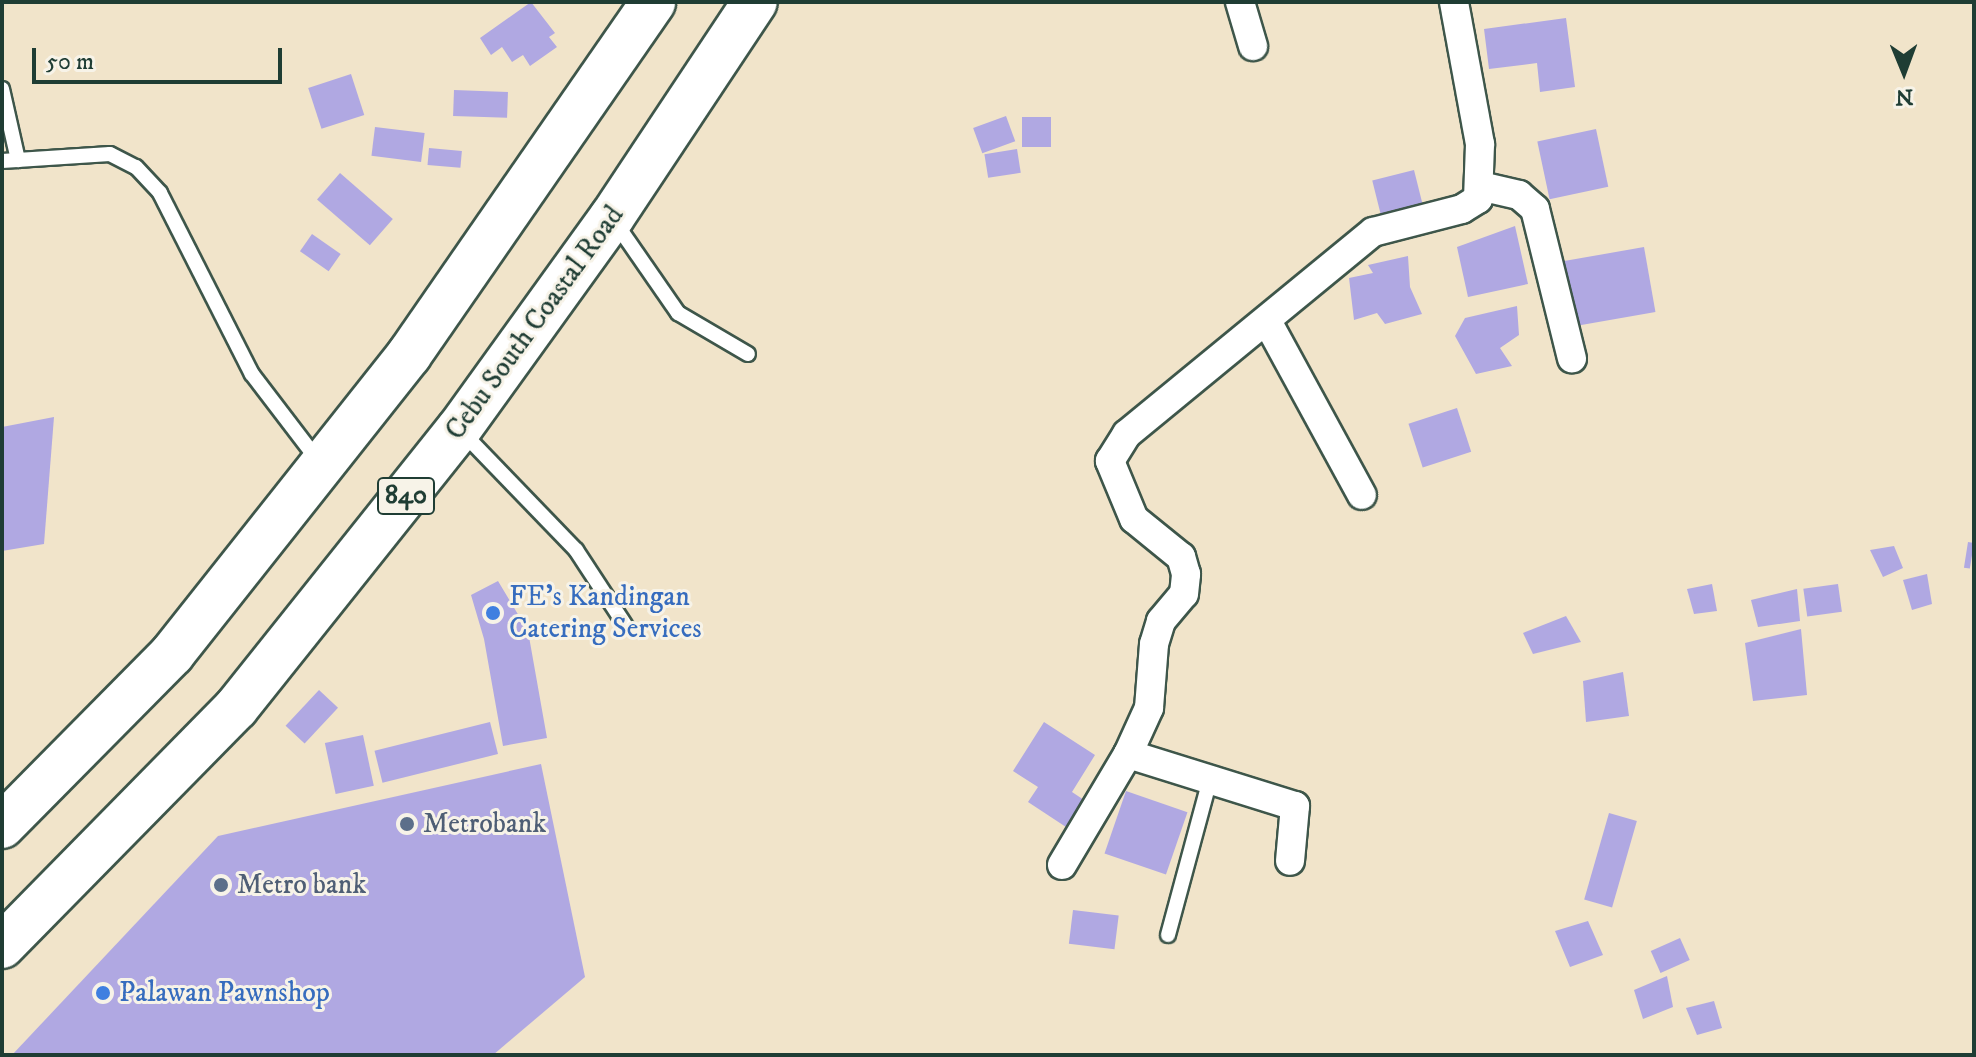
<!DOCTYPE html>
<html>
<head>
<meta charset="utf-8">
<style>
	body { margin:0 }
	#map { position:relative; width:1976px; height:1057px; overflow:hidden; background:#f1e4ca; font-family:"IM FELL DW Pica",serif }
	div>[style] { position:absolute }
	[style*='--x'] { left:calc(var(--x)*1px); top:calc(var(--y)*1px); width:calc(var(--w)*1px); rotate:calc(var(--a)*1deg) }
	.building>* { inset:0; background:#b0a8e2; transform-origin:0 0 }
	.roads { filter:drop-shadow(2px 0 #3e564a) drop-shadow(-2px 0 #3e564a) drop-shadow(0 2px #3e564a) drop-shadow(0 -2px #3e564a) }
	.service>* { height:14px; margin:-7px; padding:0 7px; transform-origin:7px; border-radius:7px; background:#fff }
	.minor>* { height:28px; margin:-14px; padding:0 14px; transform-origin:14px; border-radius:14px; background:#fff }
	.trunk>* { height:44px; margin:-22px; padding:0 22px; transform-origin:22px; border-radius:22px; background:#fff }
	.dots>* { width:22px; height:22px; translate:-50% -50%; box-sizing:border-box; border:4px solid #f7f3e8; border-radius:50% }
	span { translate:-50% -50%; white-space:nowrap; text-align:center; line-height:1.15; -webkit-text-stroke:6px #f7f3e8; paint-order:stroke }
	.shield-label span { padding:2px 6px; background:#f7f3e8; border:2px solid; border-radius:6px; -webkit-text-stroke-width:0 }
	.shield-label { font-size:26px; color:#1f3d34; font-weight:700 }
	.street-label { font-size:28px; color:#1f3d34 }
	.shop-label { font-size:28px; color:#366cbe }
	.left { translate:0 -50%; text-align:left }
	.service-label { font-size:28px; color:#4e5e75 }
	.frame { position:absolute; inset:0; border:4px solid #1f3d34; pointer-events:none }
	.north { position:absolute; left:1864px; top:32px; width:80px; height:80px; -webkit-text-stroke:6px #f7f3e8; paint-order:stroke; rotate:179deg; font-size:22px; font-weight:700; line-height:32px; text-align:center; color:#1f3d34 }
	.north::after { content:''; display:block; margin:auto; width:28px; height:36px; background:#1f3d34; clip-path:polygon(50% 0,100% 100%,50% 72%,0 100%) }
	.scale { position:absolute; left:32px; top:48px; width:250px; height:36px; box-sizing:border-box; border:4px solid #1f3d34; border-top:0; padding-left:10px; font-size:24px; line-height:28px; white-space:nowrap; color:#1f3d34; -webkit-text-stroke:6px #f7f3e8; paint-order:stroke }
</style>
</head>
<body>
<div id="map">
	<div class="building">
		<i style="clip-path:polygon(531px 2px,555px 33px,549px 37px,557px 47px,530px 66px,523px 55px,512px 62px,502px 47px,491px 55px,480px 38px)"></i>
		<i style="clip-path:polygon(1566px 18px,1575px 87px,1540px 92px,1537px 63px,1489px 69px,1484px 29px)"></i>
		<i style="left:351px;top:74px;width:43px;height:45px;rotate:72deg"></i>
		<i style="left:454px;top:90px;width:54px;height:26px;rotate:2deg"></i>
		<i style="left:1006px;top:116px;width:27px;height:35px;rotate:70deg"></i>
		<i style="left:1022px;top:117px;width:29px;height:30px"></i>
		<i style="left:375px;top:127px;width:50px;height:29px;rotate:7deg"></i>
		<i style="left:1596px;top:129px;width:59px;height:60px;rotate:78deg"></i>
		<i style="left:429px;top:148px;width:33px;height:17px;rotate:5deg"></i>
		<i style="left:1017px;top:149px;width:24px;height:33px;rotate:81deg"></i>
		<i style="left:1414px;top:170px;width:34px;height:43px;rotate:76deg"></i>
		<i style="left:340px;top:173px;width:70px;height:35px;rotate:41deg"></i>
		<i style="clip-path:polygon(1515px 226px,1528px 284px,1468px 297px,1457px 247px)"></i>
		<i style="left:312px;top:234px;width:35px;height:21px;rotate:35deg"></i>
		<i style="left:1644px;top:247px;width:66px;height:84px;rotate:80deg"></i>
		<i style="clip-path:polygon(1408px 256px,1410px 287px,1422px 314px,1385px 324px,1377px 313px,1354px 320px,1349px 278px,1373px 273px,1368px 265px)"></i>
		<i style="clip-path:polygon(1517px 306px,1519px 335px,1500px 348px,1512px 366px,1476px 374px,1455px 336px,1465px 318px)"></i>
		<i style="left:1457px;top:408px;width:46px;height:51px;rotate:72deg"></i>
		<i style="clip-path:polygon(54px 417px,44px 544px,2px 551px,2px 427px)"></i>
		<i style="left:1968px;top:542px;width:6px;height:26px;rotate:9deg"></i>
		<i style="clip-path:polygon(1894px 546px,1903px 568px,1883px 577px,1870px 550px)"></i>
		<i style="clip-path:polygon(1927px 574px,1932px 604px,1912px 610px,1903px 580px)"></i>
		<i style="clip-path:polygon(498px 581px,528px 631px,547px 738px,503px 746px,484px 639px,471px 595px)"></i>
		<i style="clip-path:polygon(1712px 584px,1717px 611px,1694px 614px,1687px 589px)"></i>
		<i style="left:1838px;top:584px;width:28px;height:35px;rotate:82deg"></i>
		<i style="clip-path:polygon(1797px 589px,1800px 621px,1758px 627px,1751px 600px)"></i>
		<i style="clip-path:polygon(1566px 616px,1581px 642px,1533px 654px,1523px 633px)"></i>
		<i style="clip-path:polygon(1801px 629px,1807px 695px,1753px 701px,1745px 643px)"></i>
		<i style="clip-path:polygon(1623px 672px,1629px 716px,1586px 722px,1583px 681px)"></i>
		<i style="left:319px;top:690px;width:26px;height:49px;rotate:43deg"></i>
		<i style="left:490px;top:722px;width:33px;height:119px;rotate:76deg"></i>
		<i style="clip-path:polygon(1044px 722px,1095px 755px,1072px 792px,1084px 800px,1066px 827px,1028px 802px,1038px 787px,1013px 771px)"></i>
		<i style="left:363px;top:735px;width:52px;height:39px;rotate:78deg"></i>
		<i style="clip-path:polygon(541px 764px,585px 977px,493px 1055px,12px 1055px,218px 836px)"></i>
		<i style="left:1126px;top:791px;width:65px;height:66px;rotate:19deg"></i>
		<i style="left:1609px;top:813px;width:29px;height:90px;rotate:16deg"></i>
		<i style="left:1073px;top:910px;width:46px;height:34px;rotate:7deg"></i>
		<i style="clip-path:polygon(1588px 921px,1603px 955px,1570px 967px,1555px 931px)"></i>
		<i style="left:1680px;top:938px;width:24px;height:32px;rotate:66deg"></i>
		<i style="clip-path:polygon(1667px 976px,1673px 1007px,1643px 1019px,1634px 990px)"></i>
		<i style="clip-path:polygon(1714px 1001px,1722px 1028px,1697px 1035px,1686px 1008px)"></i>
	</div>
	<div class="roads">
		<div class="service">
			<i style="--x:2;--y:89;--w:73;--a:77.3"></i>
			<i style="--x:2;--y:161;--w:108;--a:-3.7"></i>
			<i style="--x:110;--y:154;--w:29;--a:27"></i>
			<i style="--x:136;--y:167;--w:35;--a:47"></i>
			<i style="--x:160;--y:193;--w:203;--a:63.1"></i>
			<i style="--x:252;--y:374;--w:111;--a:52.7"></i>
			<i style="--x:615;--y:222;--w:111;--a:55.3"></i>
			<i style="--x:678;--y:313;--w:81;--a:30.4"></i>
			<i style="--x:462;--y:432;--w:164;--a:46"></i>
			<i style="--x:576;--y:550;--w:90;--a:56.8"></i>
			<i style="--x:1168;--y:935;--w:162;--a:-74.9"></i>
		</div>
		<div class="minor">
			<i style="--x:1240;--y:2;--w:46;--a:73.5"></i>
			<i style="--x:1480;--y:186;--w:40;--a:13"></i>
			<i style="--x:1519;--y:195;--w:21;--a:41"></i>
			<i style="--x:1535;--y:209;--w:154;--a:76.1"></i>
			<i style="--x:1267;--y:321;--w:198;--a:61.4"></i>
			<i style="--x:1128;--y:754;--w:175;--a:17.3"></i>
			<i style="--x:1295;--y:806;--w:55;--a:95.2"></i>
			<i style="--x:1062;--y:865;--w:129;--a:-59.3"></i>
			<i style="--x:1128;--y:754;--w:51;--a:-65.5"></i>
			<i style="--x:1149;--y:708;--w:64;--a:-85.5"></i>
			<i style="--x:1154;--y:644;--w:24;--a:-73"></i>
			<i style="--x:1161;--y:621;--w:35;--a:-50"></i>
			<i style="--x:1184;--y:594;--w:20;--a:-84"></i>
			<i style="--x:1186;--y:574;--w:18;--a:-106"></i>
			<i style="--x:1181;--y:557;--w:60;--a:-141"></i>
			<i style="--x:1134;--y:519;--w:63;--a:-112.5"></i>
			<i style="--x:1110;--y:461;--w:32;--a:-58"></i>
			<i style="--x:1127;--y:434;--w:318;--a:-39.4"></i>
			<i style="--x:1373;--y:232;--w:92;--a:-14.5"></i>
			<i style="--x:1462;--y:209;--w:19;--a:-32"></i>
			<i style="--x:1478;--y:199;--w:55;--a:-87.9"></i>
			<i style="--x:1480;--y:144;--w:144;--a:-100.4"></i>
		</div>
		<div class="trunk">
			<i style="--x:2;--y:826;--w:242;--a:-45.3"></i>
			<i style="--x:172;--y:654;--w:382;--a:-51.6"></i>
			<i style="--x:409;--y:355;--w:429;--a:-55.3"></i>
			<i style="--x:2;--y:946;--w:334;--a:-45.5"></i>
			<i style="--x:236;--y:708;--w:357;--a:-51.4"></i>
			<i style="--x:459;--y:429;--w:261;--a:-54.2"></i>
			<i style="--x:612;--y:217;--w:258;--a:-56.4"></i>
		</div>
	</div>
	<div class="dots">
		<i style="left:493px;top:613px;background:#3f7fe0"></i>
		<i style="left:407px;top:824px;background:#5c6f8a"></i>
		<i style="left:221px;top:885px;background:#5c6f8a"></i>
		<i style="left:103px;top:993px;background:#3f7fe0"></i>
	</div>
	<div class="shield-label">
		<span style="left:406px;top:496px">840</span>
	</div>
	<div class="street-label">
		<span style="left:535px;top:323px;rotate:-54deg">Cebu South Coastal Road</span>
	</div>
	<div class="shop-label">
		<span class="left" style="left:509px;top:613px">FE's Kandingan<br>Catering Services</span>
		<span class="left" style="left:119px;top:993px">Palawan Pawnshop</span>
	</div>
	<div class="service-label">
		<span class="left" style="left:423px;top:824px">Metrobank</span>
		<span class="left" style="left:237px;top:885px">Metro bank</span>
	</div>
	<div class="frame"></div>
	<div class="north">N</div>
	<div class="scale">50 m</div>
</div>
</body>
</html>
